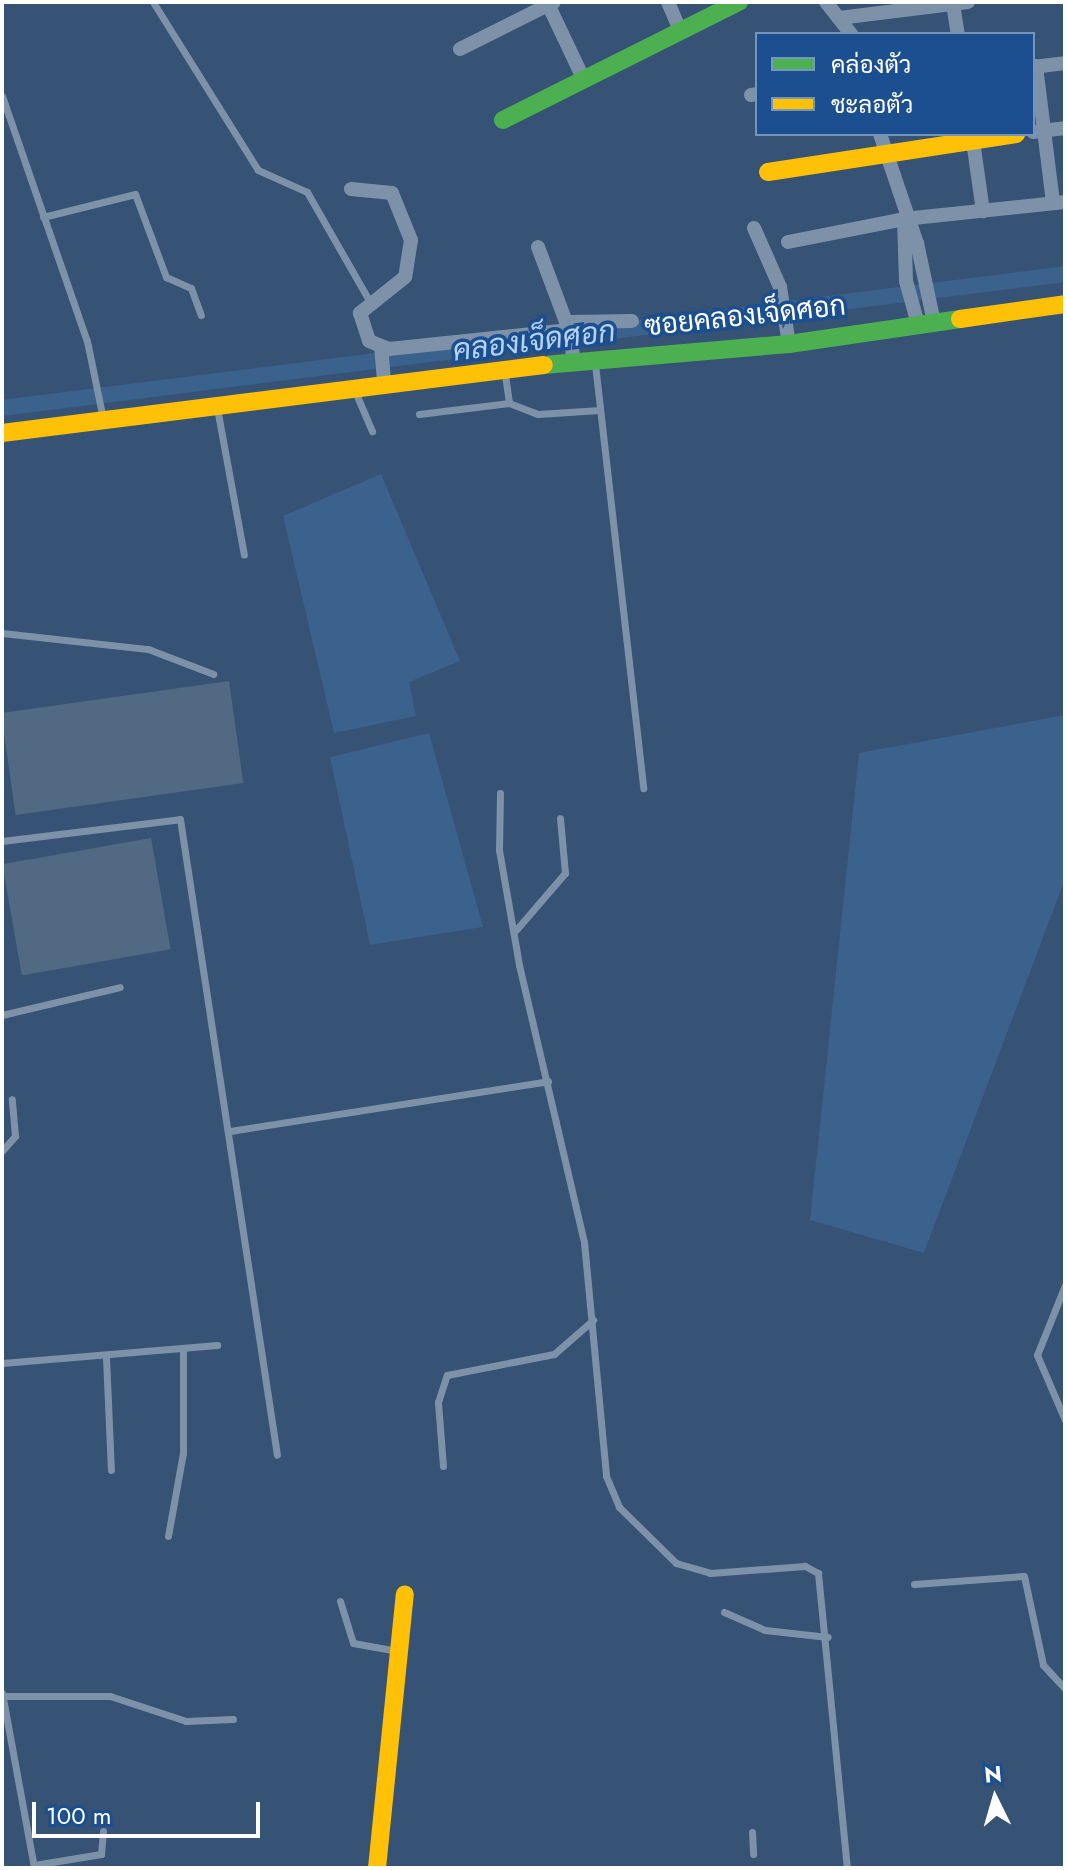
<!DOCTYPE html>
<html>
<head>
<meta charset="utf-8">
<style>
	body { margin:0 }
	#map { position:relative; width:1067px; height:1870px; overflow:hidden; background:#365274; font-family:Jost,Sarabun,sans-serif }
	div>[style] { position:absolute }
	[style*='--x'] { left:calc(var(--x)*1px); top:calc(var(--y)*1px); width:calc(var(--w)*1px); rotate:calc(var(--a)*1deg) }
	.water>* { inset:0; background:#3b618d }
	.canal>* { height:16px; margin:-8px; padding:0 8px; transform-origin:8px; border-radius:8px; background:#3b618d }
	.building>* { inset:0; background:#526984; transform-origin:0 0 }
	.lane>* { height:7px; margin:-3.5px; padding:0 3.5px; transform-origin:3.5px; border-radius:3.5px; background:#7d92a8 }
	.street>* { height:14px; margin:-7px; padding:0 7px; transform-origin:7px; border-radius:7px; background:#7d92a8 }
	.fast>* { height:18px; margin:-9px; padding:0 9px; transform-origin:9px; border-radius:9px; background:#4caf50 }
	.slow>* { height:18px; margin:-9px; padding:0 9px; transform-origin:9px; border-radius:9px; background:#ffc107 }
	span { translate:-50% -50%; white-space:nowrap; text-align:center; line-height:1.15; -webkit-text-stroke:7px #1b4f8f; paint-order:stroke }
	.street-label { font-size:28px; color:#fff }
	.water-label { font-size:30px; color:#b5d3f5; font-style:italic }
	.frame { position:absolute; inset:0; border:4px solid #fff; pointer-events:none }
	.legend { position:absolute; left:755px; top:32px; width:280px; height:104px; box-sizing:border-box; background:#1b4f8f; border:2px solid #7695bc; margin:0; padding:10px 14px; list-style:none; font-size:24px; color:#fff }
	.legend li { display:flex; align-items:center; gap:16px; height:40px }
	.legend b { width:40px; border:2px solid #7695bc }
	.north { position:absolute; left:955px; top:1758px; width:80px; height:80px; -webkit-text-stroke:6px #1b4f8f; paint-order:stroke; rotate:355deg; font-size:22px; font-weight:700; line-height:32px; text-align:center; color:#fff }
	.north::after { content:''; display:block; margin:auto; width:28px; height:36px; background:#fff; clip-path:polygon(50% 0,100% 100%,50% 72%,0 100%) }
	.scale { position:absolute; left:32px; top:1802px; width:228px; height:36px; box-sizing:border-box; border:4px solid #fff; border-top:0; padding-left:10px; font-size:24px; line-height:28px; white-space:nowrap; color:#fff; -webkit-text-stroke:6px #1b4f8f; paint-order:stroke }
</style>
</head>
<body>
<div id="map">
	<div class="water">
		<i style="clip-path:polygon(381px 474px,460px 661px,409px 682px,416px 716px,334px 733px,283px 516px)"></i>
		<i style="clip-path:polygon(1065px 715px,1065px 879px,924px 1253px,810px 1220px,859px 753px)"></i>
		<i style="clip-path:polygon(429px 733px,483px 927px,370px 945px,330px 757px)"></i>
	</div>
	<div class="canal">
		<i style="--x:2;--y:408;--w:1071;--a:-7.18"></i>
	</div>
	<div class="building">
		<i style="left:229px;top:681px;width:103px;height:230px;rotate:82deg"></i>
		<i style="left:151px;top:838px;width:113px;height:151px;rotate:80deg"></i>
	</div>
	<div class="lane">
		<i style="--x:153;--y:2;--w:198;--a:58"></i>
		<i style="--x:258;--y:170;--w:54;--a:24.2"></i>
		<i style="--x:307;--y:192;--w:127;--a:60.2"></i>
		<i style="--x:2;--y:96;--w:259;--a:70.9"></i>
		<i style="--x:87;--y:341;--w:80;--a:78.4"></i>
		<i style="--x:43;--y:217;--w:95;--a:-14"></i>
		<i style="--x:135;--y:194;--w:89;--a:69.5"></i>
		<i style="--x:166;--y:277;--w:27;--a:24"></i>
		<i style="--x:191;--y:288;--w:29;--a:70"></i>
		<i style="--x:595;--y:364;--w:427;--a:83.5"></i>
		<i style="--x:354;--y:389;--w:46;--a:66.8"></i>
		<i style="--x:509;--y:403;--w:31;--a:21"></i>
		<i style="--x:538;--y:414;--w:62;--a:-3.7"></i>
		<i style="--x:217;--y:408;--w:149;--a:79.6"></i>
		<i style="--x:419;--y:414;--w:91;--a:-7"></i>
		<i style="--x:509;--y:403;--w:34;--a:-98"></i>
		<i style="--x:2;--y:633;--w:147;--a:6.3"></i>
		<i style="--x:148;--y:649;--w:70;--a:21"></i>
		<i style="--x:500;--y:793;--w:57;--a:91"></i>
		<i style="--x:499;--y:850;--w:117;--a:80.1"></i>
		<i style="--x:519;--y:965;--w:285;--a:76.8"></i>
		<i style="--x:584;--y:1242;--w:235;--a:84.6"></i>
		<i style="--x:606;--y:1476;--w:34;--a:67"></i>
		<i style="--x:619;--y:1507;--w:80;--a:44.5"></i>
		<i style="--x:676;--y:1563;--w:35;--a:16"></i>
		<i style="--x:710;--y:1573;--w:95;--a:-4.2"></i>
		<i style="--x:805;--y:1566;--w:15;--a:28"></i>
		<i style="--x:818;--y:1573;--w:296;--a:84.4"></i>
		<i style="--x:2;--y:841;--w:179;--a:-7"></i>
		<i style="--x:180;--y:819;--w:643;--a:81.33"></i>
		<i style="--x:516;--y:930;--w:75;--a:-49.3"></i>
		<i style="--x:565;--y:873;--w:55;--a:-95.2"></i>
		<i style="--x:2;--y:1015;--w:121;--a:-13.3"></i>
		<i style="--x:230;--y:1131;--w:322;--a:-8.9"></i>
		<i style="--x:2;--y:1151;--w:20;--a:-49"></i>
		<i style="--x:15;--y:1136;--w:37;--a:-95"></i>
		<i style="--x:1065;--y:1285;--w:75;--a:111.8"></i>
		<i style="--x:1037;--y:1355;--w:71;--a:66.7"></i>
		<i style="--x:106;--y:1357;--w:113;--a:87.5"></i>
		<i style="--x:2;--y:1363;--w:216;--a:-4.8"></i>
		<i style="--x:443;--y:1466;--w:64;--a:-94.5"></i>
		<i style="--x:438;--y:1402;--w:28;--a:-72"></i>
		<i style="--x:447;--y:1375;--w:109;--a:-11.1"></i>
		<i style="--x:554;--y:1354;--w:52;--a:-41.1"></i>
		<i style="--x:168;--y:1536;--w:84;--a:-79.8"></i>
		<i style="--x:183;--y:1453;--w:103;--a:-90"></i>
		<i style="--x:914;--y:1584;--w:110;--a:-4.2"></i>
		<i style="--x:1024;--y:1576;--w:91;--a:77.9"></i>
		<i style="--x:1043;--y:1665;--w:33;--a:47"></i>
		<i style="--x:340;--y:1601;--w:44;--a:72.8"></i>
		<i style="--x:353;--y:1643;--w:45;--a:10.3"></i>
		<i style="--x:724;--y:1612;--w:45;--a:23.7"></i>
		<i style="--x:765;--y:1630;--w:63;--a:6.3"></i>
		<i style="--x:2;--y:1693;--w:178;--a:79.6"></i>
		<i style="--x:2;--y:1696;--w:108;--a:0"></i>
		<i style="--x:110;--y:1696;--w:80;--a:18.2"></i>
		<i style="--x:186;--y:1721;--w:47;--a:-2.4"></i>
		<i style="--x:752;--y:1832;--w:22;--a:87"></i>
		<i style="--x:34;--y:1865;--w:68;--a:-9.3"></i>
		<i style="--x:101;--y:1854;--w:23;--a:-85"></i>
	</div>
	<div class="street">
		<i style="--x:547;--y:2;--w:86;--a:64.6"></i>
		<i style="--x:668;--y:2;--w:33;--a:67"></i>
		<i style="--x:826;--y:2;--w:41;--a:52"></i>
		<i style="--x:953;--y:4;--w:30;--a:81"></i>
		<i style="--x:839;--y:18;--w:130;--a:-7.1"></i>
		<i style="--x:460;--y:49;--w:105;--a:-26.6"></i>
		<i style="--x:1036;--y:66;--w:138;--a:82.9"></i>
		<i style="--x:1033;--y:67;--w:32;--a:-7"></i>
		<i style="--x:751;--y:95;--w:6;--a:-9"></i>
		<i style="--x:1033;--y:132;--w:32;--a:-7"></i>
		<i style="--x:880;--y:134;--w:115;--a:71.3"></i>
		<i style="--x:917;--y:243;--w:81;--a:77.9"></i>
		<i style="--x:972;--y:134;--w:78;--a:81.9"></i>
		<i style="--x:351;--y:189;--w:41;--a:5.6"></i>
		<i style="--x:392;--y:193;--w:51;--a:68"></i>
		<i style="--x:411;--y:240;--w:37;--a:99"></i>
		<i style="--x:405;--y:277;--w:58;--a:141.3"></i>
		<i style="--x:360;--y:313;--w:29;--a:72"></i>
		<i style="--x:369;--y:341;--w:22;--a:22"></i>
		<i style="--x:389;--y:349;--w:181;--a:-6"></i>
		<i style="--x:569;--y:330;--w:31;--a:81"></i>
		<i style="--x:904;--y:220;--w:61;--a:88.1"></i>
		<i style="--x:906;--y:281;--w:45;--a:74.4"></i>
		<i style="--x:754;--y:228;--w:64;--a:66.2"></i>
		<i style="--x:780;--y:287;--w:58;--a:81"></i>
		<i style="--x:788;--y:242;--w:118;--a:-11.2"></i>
		<i style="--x:904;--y:219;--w:162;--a:-6"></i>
		<i style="--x:538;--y:247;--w:89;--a:69.5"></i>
		<i style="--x:568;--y:322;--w:64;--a:-0.9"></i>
		<i style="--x:381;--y:346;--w:36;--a:85"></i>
	</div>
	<div class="fast">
		<i style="--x:503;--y:120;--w:264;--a:-26.6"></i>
		<i style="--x:544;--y:365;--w:246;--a:-4.9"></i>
		<i style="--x:789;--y:344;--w:173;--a:-8.3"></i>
	</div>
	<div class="slow">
		<i style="--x:768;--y:172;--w:251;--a:-8.7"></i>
		<i style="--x:960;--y:319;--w:106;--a:-8.1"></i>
		<i style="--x:2;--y:433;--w:546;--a:-7.15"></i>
		<i style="--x:377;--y:1868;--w:275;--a:-84.2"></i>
	</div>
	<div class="street-label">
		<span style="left:745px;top:316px;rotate:-6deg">ซอยคลองเจ็ดศอก</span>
	</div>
	<div class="water-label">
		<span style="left:534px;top:341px;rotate:-7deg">คลองเจ็ดศอก</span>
	</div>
	<div class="frame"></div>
	<ul class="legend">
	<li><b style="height:10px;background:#4caf50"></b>คล่องตัว</li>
	<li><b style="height:10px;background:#ffc107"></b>ชะลอตัว</li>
	</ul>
	<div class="north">N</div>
	<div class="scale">100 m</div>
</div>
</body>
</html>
